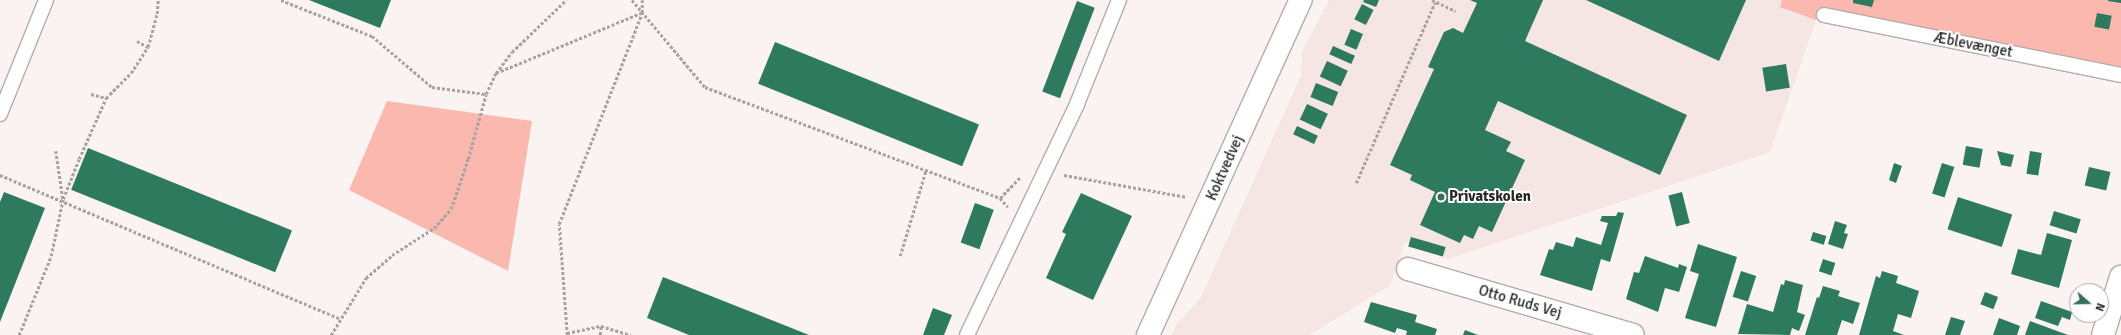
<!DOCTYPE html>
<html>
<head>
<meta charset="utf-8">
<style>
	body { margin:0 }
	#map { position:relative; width:2121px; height:335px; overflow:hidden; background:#faf3f2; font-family:Signika,sans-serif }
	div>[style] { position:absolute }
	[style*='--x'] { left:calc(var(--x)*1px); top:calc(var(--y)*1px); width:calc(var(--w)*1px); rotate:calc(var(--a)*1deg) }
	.built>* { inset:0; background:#f5e5e3 }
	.green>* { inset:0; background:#fab8af }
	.building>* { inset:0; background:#2d7a5e; transform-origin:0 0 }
	.path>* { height:2.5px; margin-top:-1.25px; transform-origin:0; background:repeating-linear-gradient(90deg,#a8a3a2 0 3px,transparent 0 5px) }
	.roads { filter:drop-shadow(1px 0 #b3acab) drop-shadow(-1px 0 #b3acab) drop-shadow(0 1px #b3acab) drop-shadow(0 -1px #b3acab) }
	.lane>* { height:14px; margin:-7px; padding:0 7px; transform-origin:7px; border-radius:7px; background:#fff }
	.street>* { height:22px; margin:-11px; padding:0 11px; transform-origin:11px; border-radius:11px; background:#fff }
	.secondary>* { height:22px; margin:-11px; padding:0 11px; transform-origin:11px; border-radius:11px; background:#fff }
	.dots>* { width:11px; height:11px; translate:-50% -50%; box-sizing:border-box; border:2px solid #fff; border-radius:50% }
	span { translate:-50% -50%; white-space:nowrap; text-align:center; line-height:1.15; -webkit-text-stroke:4px #fff; paint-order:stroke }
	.street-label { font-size:15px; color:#2a2827 }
	.poi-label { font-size:15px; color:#2a2827; font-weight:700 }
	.left { translate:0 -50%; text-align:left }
	.north { position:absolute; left:2069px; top:283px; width:40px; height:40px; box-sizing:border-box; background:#fff; border:1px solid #aaa9a9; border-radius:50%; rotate:110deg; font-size:11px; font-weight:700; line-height:16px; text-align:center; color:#2a2827 }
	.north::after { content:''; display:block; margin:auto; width:14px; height:18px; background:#367059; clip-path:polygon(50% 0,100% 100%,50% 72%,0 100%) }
</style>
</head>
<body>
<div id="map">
	<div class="built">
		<i style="clip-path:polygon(1329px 0,1819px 0,1816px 20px,1770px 152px,1448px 259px,1405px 242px,1390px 285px,1310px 335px,1171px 335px,1176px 325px,1201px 297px,1301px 76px,1302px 52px)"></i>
	</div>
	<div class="green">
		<i style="clip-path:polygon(1782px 0,2121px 0,2121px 71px,1818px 8px,1816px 20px,1780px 7px)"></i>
		<i style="clip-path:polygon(387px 101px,532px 121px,508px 271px,349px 190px)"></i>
	</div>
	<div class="building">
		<i style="clip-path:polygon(309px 0,391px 0,380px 28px)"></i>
		<i style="clip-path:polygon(1364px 0,1379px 0,1376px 7px,1363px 2px)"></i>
		<i style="clip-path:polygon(1470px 0,1543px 0,1525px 41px,1687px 115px,1660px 175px,1498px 101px,1485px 130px,1511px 142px,1506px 151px,1525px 160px,1492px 232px,1479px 226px,1473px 239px,1464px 235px,1460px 243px,1420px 225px,1435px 192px,1410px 180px,1412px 175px,1390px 165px,1434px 69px,1428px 67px,1444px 32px,1453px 28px,1463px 33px,1477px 3px)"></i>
		<i style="clip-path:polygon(1586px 0,1746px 0,1719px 61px)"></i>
		<i style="clip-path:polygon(1853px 0,1874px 0,1872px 7px,1853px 3px)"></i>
		<i style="clip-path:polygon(2108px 0,2121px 0,2121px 3px,2108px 1px)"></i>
		<i style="left:1077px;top:1px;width:19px;height:97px;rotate:21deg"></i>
		<i style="left:1362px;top:4px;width:13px;height:17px;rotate:27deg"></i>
		<i style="left:2097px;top:13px;width:15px;height:14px;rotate:11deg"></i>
		<i style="left:1351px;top:29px;width:13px;height:17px;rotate:23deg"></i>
		<i style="left:775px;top:42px;width:220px;height:45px;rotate:22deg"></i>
		<i style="left:1333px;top:46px;width:24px;height:9px;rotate:24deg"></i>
		<i style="left:1327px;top:61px;width:23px;height:17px;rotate:25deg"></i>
		<i style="left:1786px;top:64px;width:24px;height:24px;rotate:81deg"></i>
		<i style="left:1316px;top:83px;width:24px;height:15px;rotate:22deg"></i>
		<i style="left:1307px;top:104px;width:23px;height:17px;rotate:25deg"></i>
		<i style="left:1297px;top:126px;width:23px;height:9px;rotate:25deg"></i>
		<i style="left:1966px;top:146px;width:17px;height:19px;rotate:10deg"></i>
		<i style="left:88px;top:148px;width:220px;height:45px;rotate:22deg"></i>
		<i style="clip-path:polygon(1997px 151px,2014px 155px,2011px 167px,2001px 165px)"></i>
		<i style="left:2030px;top:151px;width:12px;height:23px;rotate:9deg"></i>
		<i style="clip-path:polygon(1894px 163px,1902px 166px,1896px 183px,1889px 180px)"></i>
		<i style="left:1942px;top:163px;width:13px;height:32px;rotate:18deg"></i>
		<i style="left:2089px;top:167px;width:22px;height:19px;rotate:13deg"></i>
		<i style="clip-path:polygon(4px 192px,45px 208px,0 322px,0 202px)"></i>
		<i style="left:1682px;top:192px;width:32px;height:14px;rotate:76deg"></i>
		<i style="clip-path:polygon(1081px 193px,1132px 216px,1093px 300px,1046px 278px,1066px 234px,1062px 232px)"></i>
		<i style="left:1958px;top:197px;width:57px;height:34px;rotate:18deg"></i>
		<i style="left:975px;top:203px;width:20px;height:42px;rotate:20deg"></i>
		<i style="left:2054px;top:211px;width:28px;height:15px;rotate:17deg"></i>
		<i style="clip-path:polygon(1618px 212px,1624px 213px,1610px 262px,1601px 259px,1592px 291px,1540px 275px,1549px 249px,1553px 250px,1556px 242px,1573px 247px,1576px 237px,1601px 245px,1608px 223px,1600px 221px,1602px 216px,1616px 216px)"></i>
		<i style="clip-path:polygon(1835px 221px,1847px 225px,1844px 233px,1848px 234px,1843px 249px,1828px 244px)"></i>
		<i style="left:1813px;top:232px;width:14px;height:9px;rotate:17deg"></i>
		<i style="clip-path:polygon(2047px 233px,2072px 240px,2059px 288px,2011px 274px,2018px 249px,2041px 255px)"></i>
		<i style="left:1411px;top:237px;width:36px;height:10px;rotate:16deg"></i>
		<i style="clip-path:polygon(1698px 244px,1737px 257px,1716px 327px,1685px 318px,1699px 274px,1690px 271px)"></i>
		<i style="clip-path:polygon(1645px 256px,1678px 268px,1679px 264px,1687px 267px,1679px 292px,1665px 288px,1658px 312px,1626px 299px,1634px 272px,1639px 273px)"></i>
		<i style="left:1823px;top:259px;width:13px;height:13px;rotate:18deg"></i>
		<i style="left:1741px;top:271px;width:16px;height:27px;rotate:18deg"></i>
		<i style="clip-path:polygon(1882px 271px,1898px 276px,1896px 283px,1919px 291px,1911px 318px,1898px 314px,1893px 331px,1904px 335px,1859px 335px,1876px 276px,1880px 278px)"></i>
		<i style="clip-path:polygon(663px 277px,809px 335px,689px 335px,647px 318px)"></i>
		<i style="clip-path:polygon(1785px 280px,1803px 285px,1797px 312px,1805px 315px,1799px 331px,1792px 328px,1790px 335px,1738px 334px,1747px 304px,1773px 312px,1781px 284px,1784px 285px)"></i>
		<i style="clip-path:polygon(1823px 286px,1840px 291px,1838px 296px,1860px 303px,1853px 324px,1842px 320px,1837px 335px,1805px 335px,1817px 297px,1819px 298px)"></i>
		<i style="left:1985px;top:292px;width:14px;height:13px;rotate:21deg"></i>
		<i style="clip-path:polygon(2041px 301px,2072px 312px,2070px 320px,2062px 317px,2058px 326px,2035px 318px)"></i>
		<i style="clip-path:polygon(1371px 302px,1417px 315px,1415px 322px,1437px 329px,1435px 335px,1406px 335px,1407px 331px,1397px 328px,1395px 333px,1364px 322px)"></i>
		<i style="clip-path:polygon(933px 308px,952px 315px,944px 335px,923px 335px)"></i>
		<i style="clip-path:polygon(1951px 317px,1965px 321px,1960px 335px,1945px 335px)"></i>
		<i style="clip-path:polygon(1999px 318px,2020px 326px,2017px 335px,1993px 335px)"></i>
		<i style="clip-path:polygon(2030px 321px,2068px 335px,2025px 335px)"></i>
		<i style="clip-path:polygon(1465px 330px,1478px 335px,1463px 335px)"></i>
	</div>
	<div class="path">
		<i style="--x:281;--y:0;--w:98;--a:21.6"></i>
		<i style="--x:372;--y:36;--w:79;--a:40.4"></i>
		<i style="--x:432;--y:87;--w:54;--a:7.4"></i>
		<i style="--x:632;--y:0;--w:114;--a:50"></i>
		<i style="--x:705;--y:87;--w:315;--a:20.6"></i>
		<i style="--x:1000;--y:198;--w:30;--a:-46"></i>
		<i style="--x:1432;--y:0;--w:26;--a:25"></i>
		<i style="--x:137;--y:41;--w:13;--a:29"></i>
		<i style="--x:496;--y:73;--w:157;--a:-22.5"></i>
		<i style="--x:91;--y:94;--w:16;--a:15"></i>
		<i style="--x:56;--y:151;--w:49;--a:81.7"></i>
		<i style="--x:0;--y:175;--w:368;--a:22.9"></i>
		<i style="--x:1064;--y:175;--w:125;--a:10.1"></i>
		<i style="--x:1356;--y:183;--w:197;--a:-66.4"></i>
		<i style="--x:1000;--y:198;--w:12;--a:48"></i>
		<i style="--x:900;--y:256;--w:90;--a:-73.2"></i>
		<i style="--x:567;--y:333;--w:35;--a:-12"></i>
		<i style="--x:601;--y:326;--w:31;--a:17"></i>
		<i style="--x:19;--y:335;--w:85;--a:-67.9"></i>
		<i style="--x:51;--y:256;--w:58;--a:-78.1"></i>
		<i style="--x:63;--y:199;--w:43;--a:-68.2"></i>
		<i style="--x:79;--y:159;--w:67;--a:-66.1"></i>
		<i style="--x:106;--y:98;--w:35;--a:-45"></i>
		<i style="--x:131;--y:73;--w:31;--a:-57"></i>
		<i style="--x:148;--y:47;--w:34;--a:-75"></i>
		<i style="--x:157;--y:14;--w:14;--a:-86"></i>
		<i style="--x:331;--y:335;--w:67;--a:-58.4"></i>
		<i style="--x:366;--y:278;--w:35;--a:-41"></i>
		<i style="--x:392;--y:255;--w:50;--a:-32.7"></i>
		<i style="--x:434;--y:228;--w:25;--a:-48"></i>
		<i style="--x:451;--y:209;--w:53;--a:-71.2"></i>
		<i style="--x:468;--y:159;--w:67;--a:-74.5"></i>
		<i style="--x:486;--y:94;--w:23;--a:-65"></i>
		<i style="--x:496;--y:73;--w:26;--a:-53"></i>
		<i style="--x:512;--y:52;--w:75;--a:-43.9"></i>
		<i style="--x:567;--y:335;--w:111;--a:-94.1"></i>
		<i style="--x:559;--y:224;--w:227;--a:-68.5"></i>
		<i style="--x:642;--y:13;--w:13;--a:-90"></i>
		<i style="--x:600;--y:335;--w:9;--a:-84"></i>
	</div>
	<div class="roads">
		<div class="lane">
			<i style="--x:1824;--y:15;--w:303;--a:11.4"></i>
			<i style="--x:0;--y:114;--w:123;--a:-68"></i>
			<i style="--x:967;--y:335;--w:256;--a:-64.5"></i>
			<i style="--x:1077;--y:104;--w:112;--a:-68"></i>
		</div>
		<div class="street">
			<i style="--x:1408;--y:269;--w:234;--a:16.3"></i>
			<i style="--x:2103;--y:335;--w:61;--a:-72.8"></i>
		</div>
		<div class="secondary">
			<i style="--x:1148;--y:335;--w:368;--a:-65.5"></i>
		</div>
	</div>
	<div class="dots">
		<i style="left:1441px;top:197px;background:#367059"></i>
	</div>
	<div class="street-label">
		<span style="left:1973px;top:45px;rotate:11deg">Æblevænget</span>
		<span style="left:1225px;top:168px;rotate:-66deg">Koktvedvej</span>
		<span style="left:1520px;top:302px;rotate:16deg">Otto Ruds Vej</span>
	</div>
	<div class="poi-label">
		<span class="left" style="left:1449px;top:197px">Privatskolen</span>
	</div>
	<div class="north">N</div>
</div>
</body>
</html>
